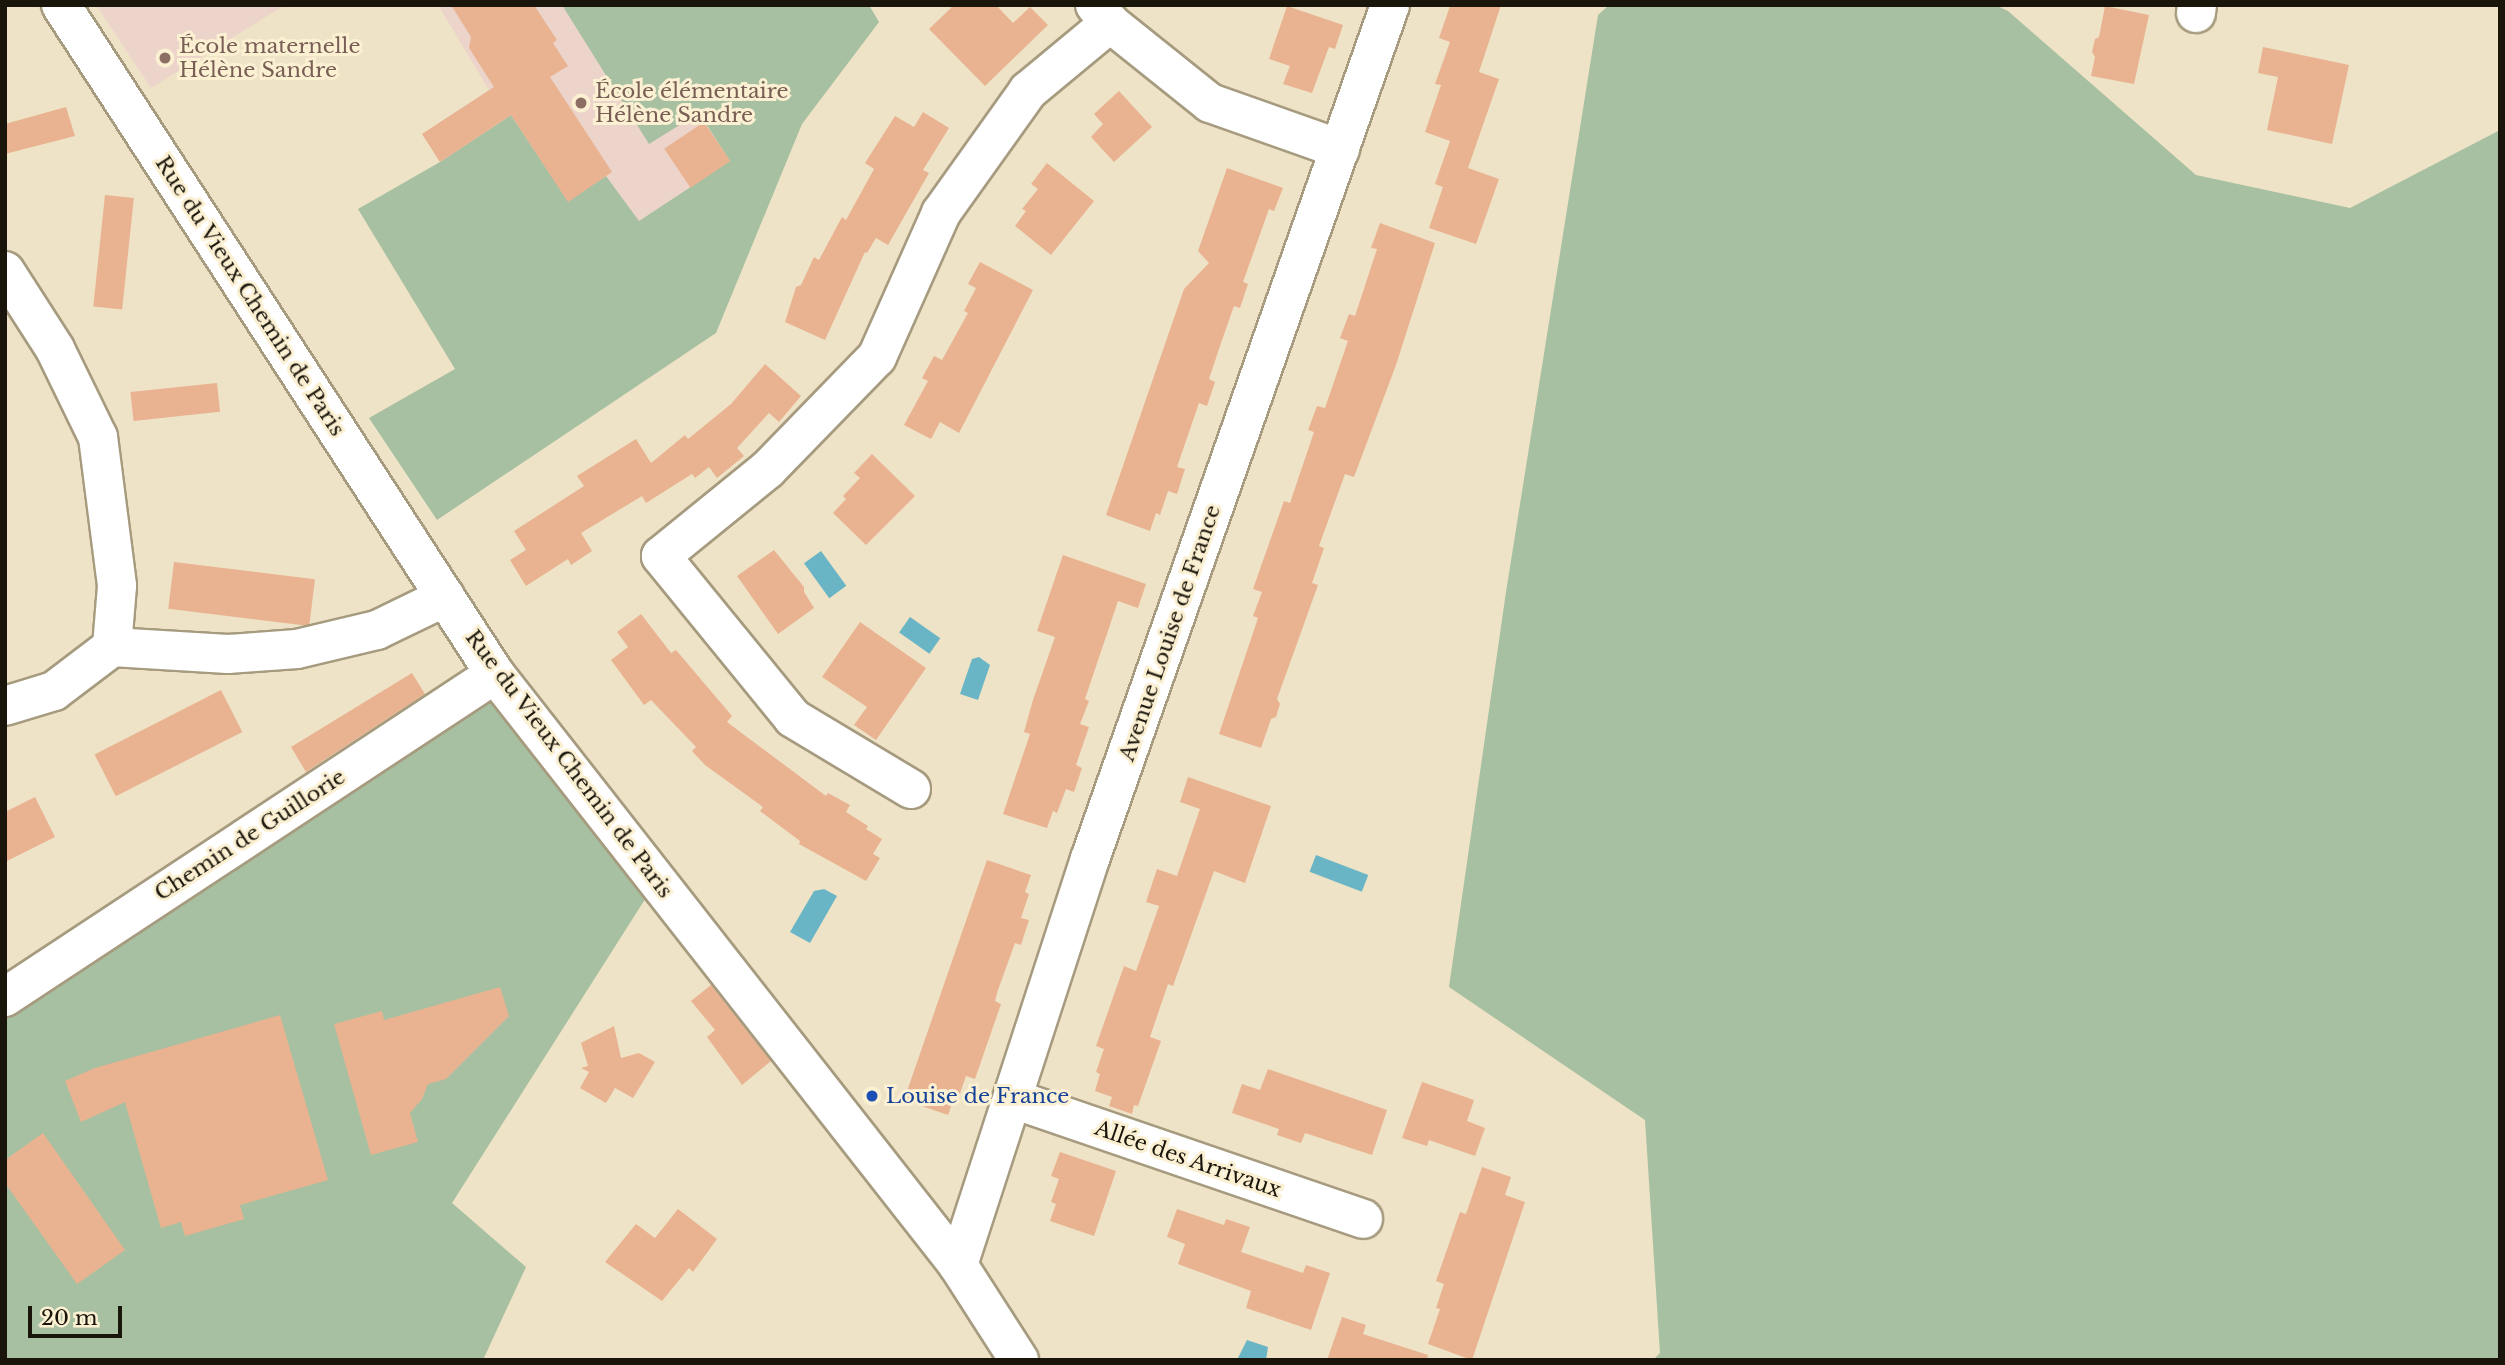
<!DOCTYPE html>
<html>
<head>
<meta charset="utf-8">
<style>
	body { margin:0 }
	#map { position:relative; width:2505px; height:1365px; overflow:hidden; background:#eee3c6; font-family:"Libre Baskerville",serif }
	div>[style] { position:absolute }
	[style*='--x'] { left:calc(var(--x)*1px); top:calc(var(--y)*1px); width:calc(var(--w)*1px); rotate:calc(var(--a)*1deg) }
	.education>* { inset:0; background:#ecd4ca }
	.green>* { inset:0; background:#a7c0a1 }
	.water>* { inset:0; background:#6ab5c5; transform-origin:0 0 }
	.building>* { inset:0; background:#e9b391; transform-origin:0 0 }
	.roads { filter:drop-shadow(2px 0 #a69b7f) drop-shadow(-2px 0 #a69b7f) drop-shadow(0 2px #a69b7f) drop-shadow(0 -2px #a69b7f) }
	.minor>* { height:38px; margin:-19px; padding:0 19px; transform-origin:19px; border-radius:19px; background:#fff }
	.dots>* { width:19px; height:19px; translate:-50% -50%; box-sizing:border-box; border:4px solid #fcf0d3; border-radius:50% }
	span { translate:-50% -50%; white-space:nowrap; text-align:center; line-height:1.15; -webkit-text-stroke:6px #fcf0d3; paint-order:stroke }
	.education-label { font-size:21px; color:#785e54 }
	.left { translate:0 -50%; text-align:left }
	.street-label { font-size:21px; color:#19150b }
	.transit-label { font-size:21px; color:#164399 }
	.frame { position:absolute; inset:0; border:7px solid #19150b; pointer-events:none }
	.scale { position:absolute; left:28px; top:1306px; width:94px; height:32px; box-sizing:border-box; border:4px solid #19150b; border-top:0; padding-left:9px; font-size:21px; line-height:24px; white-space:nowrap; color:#19150b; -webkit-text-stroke:5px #fcf0d3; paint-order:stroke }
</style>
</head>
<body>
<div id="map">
	<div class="education">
		<i style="clip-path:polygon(96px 5px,285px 5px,151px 88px)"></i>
		<i style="clip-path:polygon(438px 5px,630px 5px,730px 161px,639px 221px,568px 202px,511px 115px,440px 162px,422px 134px,489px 90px)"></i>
	</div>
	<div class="green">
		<i style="clip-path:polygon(562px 5px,869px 5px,879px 22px,802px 124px,716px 333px,437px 520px,369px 418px,455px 369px,358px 209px,440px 162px,511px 115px,568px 201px,606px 176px,639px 221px,730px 161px,699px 113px,649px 144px)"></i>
		<i style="clip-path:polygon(1609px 5px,1995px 5px,2008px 11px,2196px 175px,2350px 208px,2500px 130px,2500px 1360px,1653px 1360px,1660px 1353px,1645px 1120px,1449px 987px,1506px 592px,1598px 15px)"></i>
		<i style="clip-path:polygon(493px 700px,649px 893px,452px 1203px,526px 1267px,483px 1360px,5px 1360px,5px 1016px)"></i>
	</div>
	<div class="water">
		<i style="left:821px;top:551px;width:43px;height:21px;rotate:54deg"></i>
		<i style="left:910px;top:617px;width:37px;height:19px;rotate:35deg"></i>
		<i style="clip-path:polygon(979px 657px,990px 665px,978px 700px,960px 694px,972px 659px)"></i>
		<i style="left:1316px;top:855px;width:56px;height:18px;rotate:21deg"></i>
		<i style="clip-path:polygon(824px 889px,837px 896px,810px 943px,790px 932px,814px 891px)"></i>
		<i style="clip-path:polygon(1247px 1340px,1268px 1347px,1266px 1360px,1237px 1360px)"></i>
	</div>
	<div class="building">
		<i style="clip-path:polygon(451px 5px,534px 5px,557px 40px,553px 43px,568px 66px,550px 77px,612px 172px,568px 202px,511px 115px,440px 162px,422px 134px,494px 87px,469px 48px,471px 37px)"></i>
		<i style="clip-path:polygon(954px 5px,996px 5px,1013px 23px,1030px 7px,1048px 25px,985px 86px,929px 29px)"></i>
		<i style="clip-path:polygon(1457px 5px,1501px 5px,1479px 72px,1499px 79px,1468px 168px,1499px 179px,1476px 244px,1429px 228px,1443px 187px,1435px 184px,1450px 141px,1425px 132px,1441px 85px,1435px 84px,1450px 42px,1439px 38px,1450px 6px)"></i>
		<i style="clip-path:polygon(1287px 6px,1343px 25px,1335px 49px,1329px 47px,1312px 93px,1283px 84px,1290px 66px,1269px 59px)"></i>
		<i style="clip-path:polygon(2105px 6px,2149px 15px,2134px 84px,2091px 76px,2095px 57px,2092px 52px,2095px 39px,2099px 37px)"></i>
		<i style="clip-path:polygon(2263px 47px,2349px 65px,2332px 144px,2267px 130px,2278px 77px,2258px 73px)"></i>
		<i style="clip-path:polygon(1119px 91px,1152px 127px,1114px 162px,1091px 137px,1103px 124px,1094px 114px)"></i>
		<i style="clip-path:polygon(66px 107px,75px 136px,5px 154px,5px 124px)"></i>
		<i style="clip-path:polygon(923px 112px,949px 128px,923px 170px,929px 173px,888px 245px,876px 238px,867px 253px,865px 252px,825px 340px,785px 322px,796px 287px,801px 285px,814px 257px,819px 260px,842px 217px,846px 220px,874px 169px,865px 163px,895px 116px,914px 127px)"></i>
		<i style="left:704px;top:122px;width:47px;height:48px;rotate:56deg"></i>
		<i style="clip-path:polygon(1047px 163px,1094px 201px,1051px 255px,1015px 226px,1026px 211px,1022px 209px,1038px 189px,1031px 184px)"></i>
		<i style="clip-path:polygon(1227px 168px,1283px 188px,1274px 211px,1269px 209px,1243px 282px,1248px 284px,1240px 308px,1234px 306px,1222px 340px,1209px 379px,1215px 382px,1207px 406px,1199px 403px,1177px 467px,1185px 469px,1177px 494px,1168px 491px,1160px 515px,1156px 513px,1150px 531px,1106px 515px,1184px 289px,1209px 263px,1198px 251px)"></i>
		<i style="left:105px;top:195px;width:29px;height:112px;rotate:6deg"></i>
		<i style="clip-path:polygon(1380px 223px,1435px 243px,1396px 365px,1354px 477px,1345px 474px,1319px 546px,1324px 548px,1312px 583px,1318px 585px,1277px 699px,1280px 704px,1276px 717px,1271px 719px,1261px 748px,1219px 734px,1258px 618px,1253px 616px,1262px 592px,1253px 589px,1284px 501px,1290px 503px,1314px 432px,1308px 430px,1317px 406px,1325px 408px,1348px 341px,1340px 338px,1349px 314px,1355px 316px,1377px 249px,1371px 248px)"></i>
		<i style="clip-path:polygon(980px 262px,1033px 290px,959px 433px,940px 422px,931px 439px,904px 425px,928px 381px,922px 378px,934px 356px,942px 360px,968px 313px,964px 311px,976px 288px,968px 284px)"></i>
		<i style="clip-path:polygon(765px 364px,801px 396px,779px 422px,769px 413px,737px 448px,744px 456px,717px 478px,709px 467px,695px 478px,692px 474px,646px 503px,642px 496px,581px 533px,592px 551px,571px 565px,568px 559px,526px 586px,510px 560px,526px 550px,514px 531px,584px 486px,577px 476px,636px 439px,651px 463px,685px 435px,688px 439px,731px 404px)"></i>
		<i style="left:217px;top:383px;width:29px;height:87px;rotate:84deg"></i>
		<i style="clip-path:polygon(872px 454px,915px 496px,866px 545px,833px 513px,846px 499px,843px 496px,860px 478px,854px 473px)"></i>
		<i style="clip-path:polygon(774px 550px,804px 587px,804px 592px,814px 608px,778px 634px,737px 576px)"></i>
		<i style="clip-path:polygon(1063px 555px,1146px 584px,1138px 608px,1118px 601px,1085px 699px,1089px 701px,1080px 724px,1089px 727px,1076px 765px,1082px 768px,1074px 792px,1066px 789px,1057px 813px,1053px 811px,1047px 828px,1003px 814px,1030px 734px,1024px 732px,1033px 700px,1055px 637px,1037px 631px)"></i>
		<i style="left:174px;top:562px;width:142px;height:47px;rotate:7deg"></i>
		<i style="clip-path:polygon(641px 614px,671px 653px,676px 650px,732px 716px,727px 722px,826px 796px,828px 793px,850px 805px,846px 812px,868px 826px,866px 829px,882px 839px,873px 854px,880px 858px,866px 881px,799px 844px,800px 841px,760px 811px,763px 807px,705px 765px,692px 751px,696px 747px,651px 700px,644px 705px,611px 660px,628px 647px,617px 632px)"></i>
		<i style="clip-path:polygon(860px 622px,926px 668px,876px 740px,854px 725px,867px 707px,822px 677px)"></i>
		<i style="clip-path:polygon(412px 673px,425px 694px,306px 772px,291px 747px)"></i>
		<i style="left:221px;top:690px;width:47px;height:142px;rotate:63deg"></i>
		<i style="clip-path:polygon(1188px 777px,1271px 806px,1245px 883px,1214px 871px,1173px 986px,1168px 984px,1150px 1037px,1161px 1041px,1138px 1106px,1134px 1105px,1132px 1114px,1109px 1106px,1112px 1097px,1095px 1091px,1100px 1074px,1096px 1072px,1104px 1049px,1096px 1046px,1124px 966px,1136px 971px,1159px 906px,1146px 902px,1157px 869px,1177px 876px,1200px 809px,1180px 802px)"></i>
		<i style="clip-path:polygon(35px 797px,55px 837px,5px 862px,5px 812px)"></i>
		<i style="clip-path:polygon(987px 860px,1031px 875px,1025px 892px,1029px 894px,1021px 918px,1029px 920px,1021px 945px,1015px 943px,998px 990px,995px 1001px,1001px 1004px,975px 1079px,966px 1076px,958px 1099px,954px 1098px,948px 1115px,904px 1100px)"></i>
		<i style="clip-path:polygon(711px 985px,771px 1061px,742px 1085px,707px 1037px,715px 1030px,691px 1001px)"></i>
		<i style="clip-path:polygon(500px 987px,509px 1016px,446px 1079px,428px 1084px,422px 1099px,410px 1113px,418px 1142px,371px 1155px,334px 1024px,382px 1011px,384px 1020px)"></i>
		<i style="clip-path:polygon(280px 1015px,328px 1180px,240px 1205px,244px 1219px,185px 1236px,181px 1222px,161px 1228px,125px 1102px,81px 1122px,65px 1081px,95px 1068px)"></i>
		<i style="clip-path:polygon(614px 1026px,621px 1058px,639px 1053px,655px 1062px,633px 1098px,615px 1088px,606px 1103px,580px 1088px,589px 1072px,581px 1068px,588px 1066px,581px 1043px)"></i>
		<i style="clip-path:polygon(1268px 1069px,1387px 1110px,1372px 1155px,1305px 1133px,1301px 1143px,1277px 1135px,1279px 1129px,1232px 1113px,1242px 1084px,1260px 1090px)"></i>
		<i style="clip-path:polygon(1422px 1082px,1474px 1100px,1467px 1121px,1485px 1128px,1475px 1156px,1429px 1140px,1427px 1146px,1402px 1138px)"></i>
		<i style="clip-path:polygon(43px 1133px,125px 1250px,77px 1284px,5px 1183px,5px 1160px)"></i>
		<i style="clip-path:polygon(1060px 1152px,1116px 1171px,1094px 1236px,1050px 1221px,1056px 1204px,1051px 1202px,1059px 1179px,1051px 1176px)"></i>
		<i style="clip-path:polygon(1482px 1167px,1511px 1177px,1505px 1195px,1525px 1202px,1472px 1360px,1428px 1344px,1440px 1309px,1436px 1308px,1444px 1284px,1436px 1281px,1460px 1212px,1466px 1214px)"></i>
		<i style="clip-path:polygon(678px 1209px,717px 1239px,693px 1272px,689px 1268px,662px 1301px,605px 1262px,636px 1224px,655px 1238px)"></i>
		<i style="clip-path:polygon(1177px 1209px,1224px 1225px,1226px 1219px,1250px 1227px,1241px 1252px,1303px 1273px,1306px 1265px,1330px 1273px,1311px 1330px,1246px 1308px,1251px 1291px,1178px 1264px,1185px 1244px,1167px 1237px)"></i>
		<i style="clip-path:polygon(1342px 1317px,1366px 1325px,1363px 1334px,1428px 1355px,1427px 1360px,1327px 1360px)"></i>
	</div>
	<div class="roads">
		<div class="minor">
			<i style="--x:61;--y:5;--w:797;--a:57.03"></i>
			<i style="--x:495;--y:674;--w:751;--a:51.92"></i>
			<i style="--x:958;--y:1265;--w:113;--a:57.3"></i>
			<i style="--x:1095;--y:5;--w:23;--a:50"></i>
			<i style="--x:1110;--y:23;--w:128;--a:38.7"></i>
			<i style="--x:1210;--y:103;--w:138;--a:19.5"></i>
			<i style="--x:2196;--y:13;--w:8;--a:-83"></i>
			<i style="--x:5;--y:271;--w:93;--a:57.3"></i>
			<i style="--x:55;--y:349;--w:98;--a:64"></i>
			<i style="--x:98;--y:437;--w:150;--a:82.7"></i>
			<i style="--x:117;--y:586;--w:61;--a:94.7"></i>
			<i style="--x:112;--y:647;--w:73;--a:142.8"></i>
			<i style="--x:54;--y:691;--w:51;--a:163"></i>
			<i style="--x:112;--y:647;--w:116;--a:3.5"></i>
			<i style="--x:228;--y:654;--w:69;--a:-4.1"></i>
			<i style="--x:297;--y:649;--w:82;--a:-13.4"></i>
			<i style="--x:377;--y:630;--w:76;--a:-25.9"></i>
			<i style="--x:911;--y:789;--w:138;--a:-149"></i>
			<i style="--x:793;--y:718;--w:209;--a:-129.2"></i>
			<i style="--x:661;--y:556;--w:138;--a:-39.1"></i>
			<i style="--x:768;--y:469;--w:156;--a:-45.8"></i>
			<i style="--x:877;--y:357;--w:158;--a:-66"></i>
			<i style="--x:941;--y:213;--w:150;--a:-54.5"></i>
			<i style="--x:1028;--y:91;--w:107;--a:-39.7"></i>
			<i style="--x:5;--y:997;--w:587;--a:-33.39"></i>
			<i style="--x:1013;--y:1099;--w:370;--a:18.9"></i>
			<i style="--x:958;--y:1265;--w:427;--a:-72"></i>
			<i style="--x:1090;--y:859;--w:905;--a:-70.64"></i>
		</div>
	</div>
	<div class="dots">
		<i style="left:165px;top:58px;background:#8d6e63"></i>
		<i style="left:581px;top:103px;background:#8d6e63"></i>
		<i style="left:872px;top:1096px;background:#1a4fb4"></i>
	</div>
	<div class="education-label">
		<span class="left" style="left:179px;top:58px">École maternelle<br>Hélène Sandre</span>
		<span class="left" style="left:595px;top:103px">École élémentaire<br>Hélène Sandre</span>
	</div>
	<div class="street-label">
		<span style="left:250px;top:296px;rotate:57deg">Rue du Vieux Chemin de Paris</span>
		<span style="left:1170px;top:633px;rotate:-71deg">Avenue Louise de France</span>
		<span style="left:569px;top:764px;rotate:53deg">Rue du Vieux Chemin de Paris</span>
		<span style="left:250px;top:835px;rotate:-33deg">Chemin de Guillorie</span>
		<span style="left:1188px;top:1159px;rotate:19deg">Allée des Arrivaux</span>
	</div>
	<div class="transit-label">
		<span class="left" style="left:886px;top:1096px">Louise de France</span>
	</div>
	<div class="frame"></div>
	<div class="scale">20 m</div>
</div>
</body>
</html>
